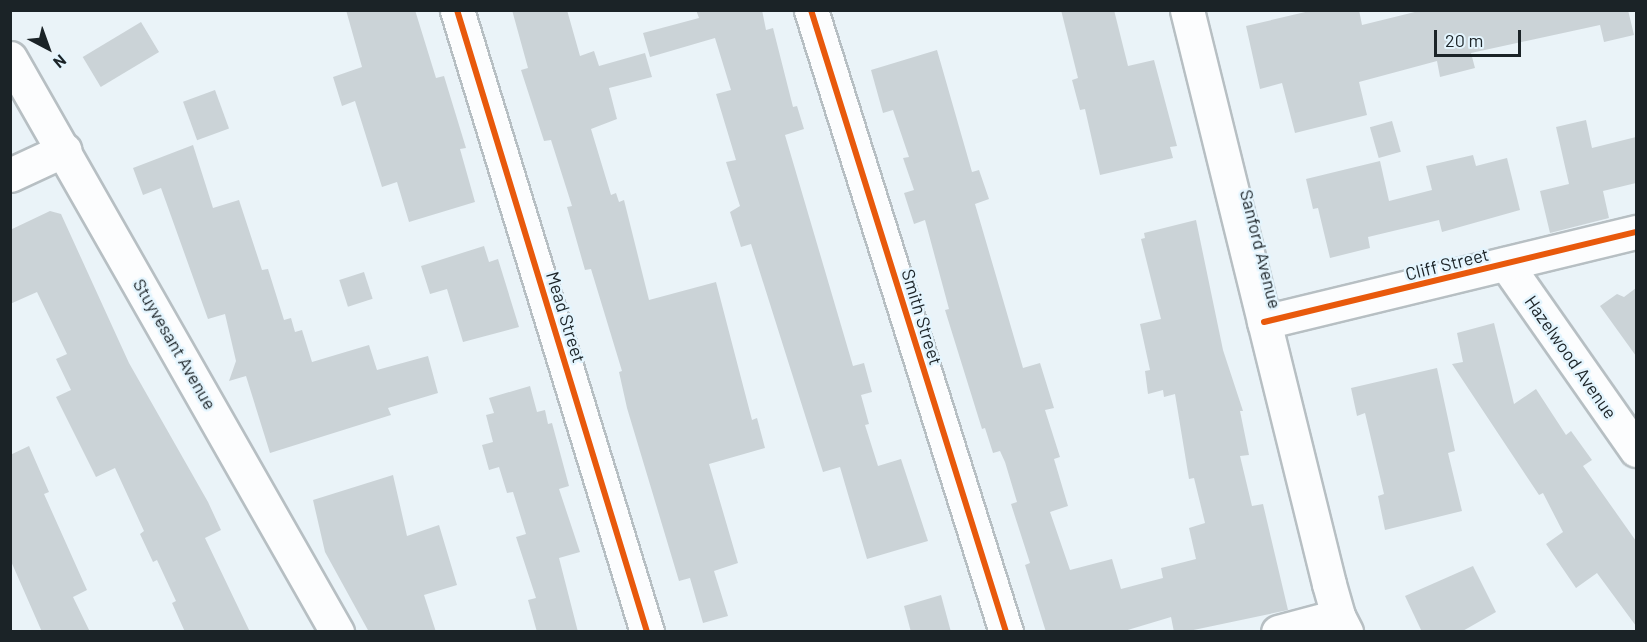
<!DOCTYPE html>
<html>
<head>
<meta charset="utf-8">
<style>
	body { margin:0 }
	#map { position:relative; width:1647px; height:642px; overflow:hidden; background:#eaf3f8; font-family:Barlow,sans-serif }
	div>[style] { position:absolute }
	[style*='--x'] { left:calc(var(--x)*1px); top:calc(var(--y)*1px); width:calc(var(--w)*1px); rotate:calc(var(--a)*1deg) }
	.building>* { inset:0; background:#cbd3d7; transform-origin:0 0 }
	.roads { filter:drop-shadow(2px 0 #b7bfc3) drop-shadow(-2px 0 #b7bfc3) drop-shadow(0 2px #b7bfc3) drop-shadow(0 -2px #b7bfc3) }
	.street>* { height:33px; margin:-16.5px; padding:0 16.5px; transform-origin:16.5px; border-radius:16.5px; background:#fcfdfe }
	.secondary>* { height:33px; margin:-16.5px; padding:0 16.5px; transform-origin:16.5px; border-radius:16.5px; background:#fcfdfe }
	.cycleway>* { height:6px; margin:-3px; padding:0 3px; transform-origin:3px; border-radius:3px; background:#e8590c }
	span { translate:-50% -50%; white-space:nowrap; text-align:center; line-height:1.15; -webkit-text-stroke:5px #e4f5fe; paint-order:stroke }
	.street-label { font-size:18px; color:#1b2327 }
	.frame { position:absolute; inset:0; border:12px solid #1b2327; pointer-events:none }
	.north { position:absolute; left:18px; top:18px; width:60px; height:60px; -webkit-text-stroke:4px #e4f5fe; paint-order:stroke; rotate:139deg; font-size:16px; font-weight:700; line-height:24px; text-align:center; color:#1b2327 }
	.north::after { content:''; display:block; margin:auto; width:21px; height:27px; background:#1b2327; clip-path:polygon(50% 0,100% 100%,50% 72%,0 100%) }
	.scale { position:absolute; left:1434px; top:30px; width:87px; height:27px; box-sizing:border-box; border:3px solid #1b2327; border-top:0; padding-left:8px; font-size:18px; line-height:21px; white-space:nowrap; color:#1b2327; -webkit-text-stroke:4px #e4f5fe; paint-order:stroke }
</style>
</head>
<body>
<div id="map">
	<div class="building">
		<i style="clip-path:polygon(346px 10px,415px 10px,436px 78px,444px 76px,466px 148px,460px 149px,475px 202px,409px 222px,397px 182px,382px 187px,355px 101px,342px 106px,333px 77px,362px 67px)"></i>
		<i style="clip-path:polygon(512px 10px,567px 10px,580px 56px,594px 51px,599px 66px,645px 53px,652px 77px,609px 88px,617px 119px,591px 129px,611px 195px,616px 193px,619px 202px,624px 200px,649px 300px,716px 282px,752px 420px,757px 418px,765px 448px,709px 464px,738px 563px,714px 571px,728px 616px,703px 623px,690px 578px,679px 581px,627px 408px,619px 372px,622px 371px,591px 269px,585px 270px,567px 207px,572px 206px,551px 140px,544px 141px,521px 70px,528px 68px)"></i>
		<i style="clip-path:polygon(696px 10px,762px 10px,766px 30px,773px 28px,793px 107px,797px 106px,804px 129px,785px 135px,853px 366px,864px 363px,872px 392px,861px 395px,869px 424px,865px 425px,878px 466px,901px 459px,928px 541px,867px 559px,840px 467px,823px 472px,751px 244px,741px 247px,730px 212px,740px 206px,726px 162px,736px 160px,716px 94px,731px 90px,715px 38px,650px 57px,643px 33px,699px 18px)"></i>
		<i style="clip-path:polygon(1061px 10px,1114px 10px,1128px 66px,1154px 60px,1177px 146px,1170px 147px,1173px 158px,1100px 175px,1085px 109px,1080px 110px,1072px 80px,1078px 78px)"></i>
		<i style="clip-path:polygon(1314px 10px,1359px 10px,1362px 25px,1423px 10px,1628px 10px,1634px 35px,1604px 42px,1600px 25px,1471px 53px,1475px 68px,1440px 77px,1437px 61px,1359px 82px,1367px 115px,1295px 133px,1282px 83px,1260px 89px,1246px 26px)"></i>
		<i style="left:141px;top:22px;width:35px;height:68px;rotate:59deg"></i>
		<i style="clip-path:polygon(937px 50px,972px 172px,979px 170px,989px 199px,975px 204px,1023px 368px,1040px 363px,1054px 408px,1045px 410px,1060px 457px,1054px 459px,1068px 506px,1050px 512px,1070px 570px,1112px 559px,1121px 589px,1163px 578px,1161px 568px,1196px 559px,1189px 528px,1205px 523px,1194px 478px,1189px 479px,1175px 394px,1164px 397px,1163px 390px,1148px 394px,1145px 371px,1150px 370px,1140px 324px,1161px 319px,1141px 239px,1145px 238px,1144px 233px,1196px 220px,1223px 350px,1243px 411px,1240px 411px,1249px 455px,1240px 456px,1252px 506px,1263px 504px,1288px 610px,1184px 632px,1174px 632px,1171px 617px,1121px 632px,1046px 632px,1025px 565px,1030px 563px,1011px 504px,1017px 502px,1005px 462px,1000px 451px,993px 453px,985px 428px,982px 429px,945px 310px,949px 309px,925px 220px,914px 224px,904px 193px,914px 190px,903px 158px,909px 157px,893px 110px,883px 113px,871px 70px)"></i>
		<i style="left:215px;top:90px;width:41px;height:34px;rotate:70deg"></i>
		<i style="clip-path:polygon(1586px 120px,1592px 148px,1636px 137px,1636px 183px,1603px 191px,1609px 218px,1550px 233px,1540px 191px,1569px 184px,1556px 127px)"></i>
		<i style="left:1392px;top:121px;width:32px;height:23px;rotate:74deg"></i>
		<i style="clip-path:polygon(193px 145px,213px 208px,239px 200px,262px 270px,268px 269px,284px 320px,291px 318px,295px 332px,302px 330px,312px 362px,369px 345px,377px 370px,428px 356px,438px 393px,388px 408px,391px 415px,270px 453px,246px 376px,229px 381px,236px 361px,225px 314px,208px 319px,161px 188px,143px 195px,133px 168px)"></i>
		<i style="clip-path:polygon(1473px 155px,1476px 166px,1507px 158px,1520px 210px,1442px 232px,1439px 220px,1368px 237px,1370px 248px,1330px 258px,1318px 208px,1313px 209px,1306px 179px,1380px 161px,1389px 201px,1432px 190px,1426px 166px)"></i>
		<i style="clip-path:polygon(50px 211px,61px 214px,129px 363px,208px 502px,221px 530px,205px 538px,250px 632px,185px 632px,172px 603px,176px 601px,157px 560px,153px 562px,140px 534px,144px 531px,115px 468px,96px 477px,56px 397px,71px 390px,56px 359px,67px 354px,37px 292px,10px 304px,10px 230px)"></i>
		<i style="clip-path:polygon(484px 246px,489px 262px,498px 259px,519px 327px,463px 342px,447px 289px,430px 294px,421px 266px)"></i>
		<i style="left:364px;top:272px;width:28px;height:26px;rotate:72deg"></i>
		<i style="clip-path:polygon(1636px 288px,1636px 356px,1600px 306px,1617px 294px,1624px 297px)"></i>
		<i style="clip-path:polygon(1494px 323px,1514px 404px,1536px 389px,1566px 435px,1571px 431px,1592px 460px,1583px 466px,1636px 541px,1636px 626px,1597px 573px,1576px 588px,1546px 544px,1563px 532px,1543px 493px,1539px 495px,1452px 364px,1463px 362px,1457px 333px)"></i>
		<i style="clip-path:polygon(1437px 368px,1455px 451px,1448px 453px,1462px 511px,1385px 530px,1378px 496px,1384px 494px,1365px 413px,1357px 416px,1351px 388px)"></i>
		<i style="clip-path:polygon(530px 386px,537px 412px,545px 410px,548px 424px,552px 423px,569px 486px,559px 489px,580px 552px,559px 558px,578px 632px,537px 632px,528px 600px,536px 598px,516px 537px,526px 534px,513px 492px,507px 493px,499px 467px,489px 470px,482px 445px,493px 442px,486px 415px,494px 413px,489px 398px)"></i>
		<i style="clip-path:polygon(29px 446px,49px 492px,44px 494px,87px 590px,73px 597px,90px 632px,42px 632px,10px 559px,10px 455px)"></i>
		<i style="clip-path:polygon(393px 475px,407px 536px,439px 525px,457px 585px,424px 595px,436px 632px,369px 632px,325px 552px,313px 500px)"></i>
		<i style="clip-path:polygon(1473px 566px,1496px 612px,1461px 632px,1422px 632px,1405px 596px)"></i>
		<i style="clip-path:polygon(941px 595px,951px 632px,911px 632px,904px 606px)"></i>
	</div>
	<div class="roads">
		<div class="street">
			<i style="--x:457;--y:10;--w:650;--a:73.01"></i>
			<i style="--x:811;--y:10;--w:652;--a:72.59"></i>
			<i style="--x:10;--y:175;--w:60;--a:-24.8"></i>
			<i style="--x:1506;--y:264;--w:227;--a:55"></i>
			<i style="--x:1264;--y:322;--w:383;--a:-13.6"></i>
			<i style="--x:1278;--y:632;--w:62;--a:-14.9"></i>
		</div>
		<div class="secondary">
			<i style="--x:1187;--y:10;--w:591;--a:76.1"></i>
			<i style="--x:1329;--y:584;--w:33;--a:74"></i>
			<i style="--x:1338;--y:616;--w:18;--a:63"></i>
			<i style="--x:10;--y:58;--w:661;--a:60.33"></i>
		</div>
	</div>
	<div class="cycleway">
		<i style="--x:457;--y:10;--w:650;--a:73.01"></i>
		<i style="--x:811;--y:10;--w:652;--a:72.59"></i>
		<i style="--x:1264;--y:322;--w:383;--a:-13.6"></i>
	</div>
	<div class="street-label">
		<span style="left:1261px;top:249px;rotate:76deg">Sanford Avenue</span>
		<span style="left:1447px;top:264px;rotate:-14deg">Cliff Street</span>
		<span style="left:566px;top:317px;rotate:73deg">Mead Street</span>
		<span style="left:922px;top:317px;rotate:73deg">Smith Street</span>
		<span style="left:175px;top:344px;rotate:60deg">Stuyvesant Avenue</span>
		<span style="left:1571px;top:357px;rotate:55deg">Hazelwood Avenue</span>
	</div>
	<div class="frame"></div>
	<div class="north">N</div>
	<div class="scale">20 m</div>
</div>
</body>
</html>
